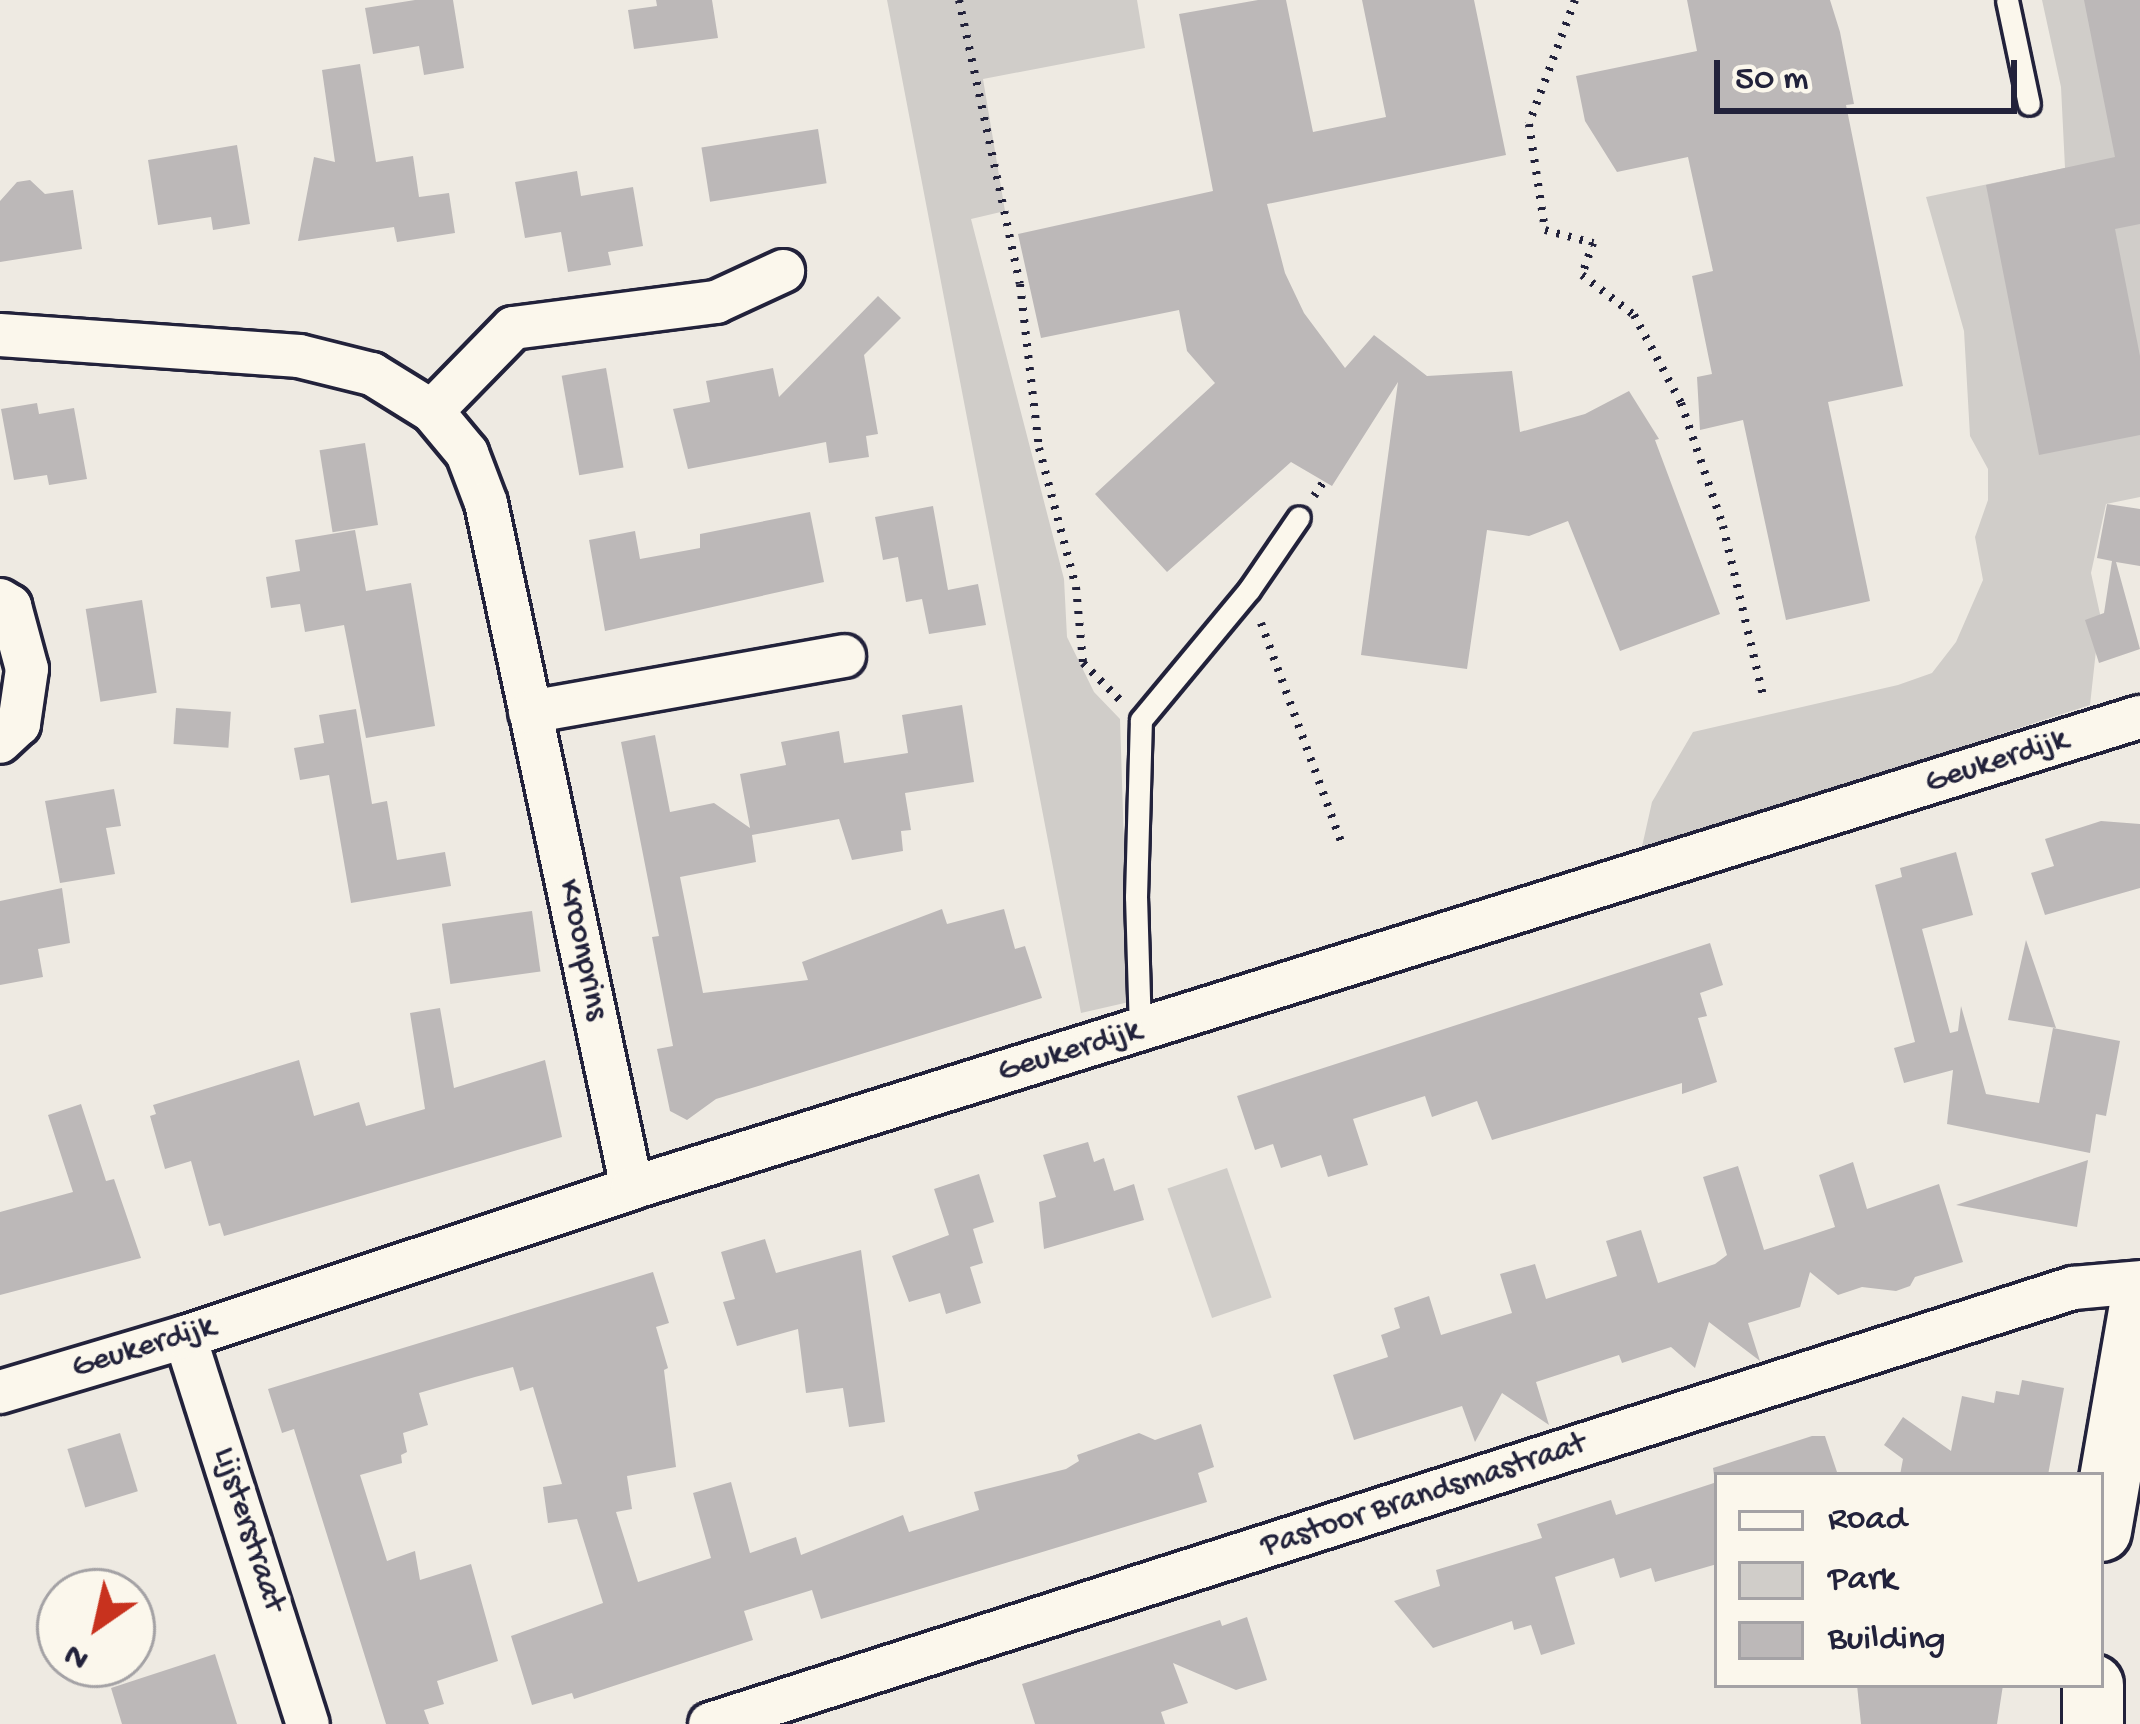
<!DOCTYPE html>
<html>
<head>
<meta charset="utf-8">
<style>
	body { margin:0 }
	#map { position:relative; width:2140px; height:1724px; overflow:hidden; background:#eeeae2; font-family:"Gochi Hand",sans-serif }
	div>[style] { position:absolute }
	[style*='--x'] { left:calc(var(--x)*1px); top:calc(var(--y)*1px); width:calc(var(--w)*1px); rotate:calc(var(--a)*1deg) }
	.green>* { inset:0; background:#d0cdc9; transform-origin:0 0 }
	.building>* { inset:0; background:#bcb8b8; transform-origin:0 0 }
	.path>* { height:8px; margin-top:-4px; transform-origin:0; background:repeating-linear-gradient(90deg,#22223b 0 3px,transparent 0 12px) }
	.roads { filter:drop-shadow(3px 0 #22223b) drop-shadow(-3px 0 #22223b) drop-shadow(0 3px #22223b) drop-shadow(0 -3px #22223b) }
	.lane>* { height:21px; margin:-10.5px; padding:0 10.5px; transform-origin:10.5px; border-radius:10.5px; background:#fbf7ec }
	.street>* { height:42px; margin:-21px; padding:0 21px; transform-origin:21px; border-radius:21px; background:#fbf7ec }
	.secondary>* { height:60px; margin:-30px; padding:0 30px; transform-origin:30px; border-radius:30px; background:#fbf7ec }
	span { translate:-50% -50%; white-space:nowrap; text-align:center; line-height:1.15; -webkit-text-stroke:9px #fbf7ec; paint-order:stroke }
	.street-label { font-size:33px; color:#22223b }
	.legend { position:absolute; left:1714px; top:1472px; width:390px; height:216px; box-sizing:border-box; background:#fbf7ec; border:3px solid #a4a2a5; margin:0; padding:15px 21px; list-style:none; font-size:36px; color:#22223b }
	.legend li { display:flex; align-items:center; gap:24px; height:60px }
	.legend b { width:60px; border:3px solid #a4a2a5 }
	.north { position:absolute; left:36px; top:1568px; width:120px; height:120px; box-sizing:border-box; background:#fbf7ec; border:3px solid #a4a2a5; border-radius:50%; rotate:214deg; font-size:33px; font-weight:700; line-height:48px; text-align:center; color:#22223b }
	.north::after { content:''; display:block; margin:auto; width:42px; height:54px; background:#c8321e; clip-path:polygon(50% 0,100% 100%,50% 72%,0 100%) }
	.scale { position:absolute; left:1714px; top:60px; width:303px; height:54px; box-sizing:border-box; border:6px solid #22223b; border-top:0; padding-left:15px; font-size:36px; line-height:42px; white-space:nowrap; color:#22223b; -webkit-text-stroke:9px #fbf7ec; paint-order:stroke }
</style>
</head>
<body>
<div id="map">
	<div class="green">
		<i style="clip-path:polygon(887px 0,1137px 0,1145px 48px,983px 79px,1005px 211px,971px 219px,1064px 579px,1067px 637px,1094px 692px,1120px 719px,1129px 1002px,1081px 1013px)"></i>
		<i style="clip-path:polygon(2042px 0,2140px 0,2140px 497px,2106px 504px,2091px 573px,2100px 614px,2090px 705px,1641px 851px,1652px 802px,1693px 732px,1898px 685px,1932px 673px,1956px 642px,1983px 580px,1975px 537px,1988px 500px,1988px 469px,1970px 436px,1964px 331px,1926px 197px,2065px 168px,2061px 87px)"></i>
		<i style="left:1227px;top:1168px;width:137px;height:63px;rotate:71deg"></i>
	</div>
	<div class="building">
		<i style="clip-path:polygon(415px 0,453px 0,464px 68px,424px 75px,419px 46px,373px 54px,365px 8px)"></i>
		<i style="clip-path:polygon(656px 0,712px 0,718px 38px,634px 49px,628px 10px,657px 6px)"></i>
		<i style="clip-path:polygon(1258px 0,1286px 0,1313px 132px,1386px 117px,1362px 0,1474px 0,1506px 155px,1267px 204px,1285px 273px,1304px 313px,1345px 368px,1374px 335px,1427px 376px,1512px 371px,1520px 432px,1585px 414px,1629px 391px,1659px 439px,1655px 440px,1720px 614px,1620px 651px,1568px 521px,1529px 536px,1487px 530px,1467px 669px,1361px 655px,1398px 382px,1332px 486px,1291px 462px,1167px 572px,1095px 494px,1215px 383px,1187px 351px,1179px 310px,1041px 338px,1018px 234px,1213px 191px,1179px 14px)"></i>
		<i style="clip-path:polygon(1687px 0,1830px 0,1840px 32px,1854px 104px,1846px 105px,1903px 386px,1828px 402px,1870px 601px,1786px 620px,1743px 420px,1700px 430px,1697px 377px,1712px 374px,1692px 276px,1713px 271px,1688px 157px,1617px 172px,1585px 121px,1576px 76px,1697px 51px)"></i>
		<i style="clip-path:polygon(2084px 0,2140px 0,2140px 224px,2115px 229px,2140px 356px,2140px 435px,2039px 455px,1986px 185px,2115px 157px)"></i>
		<i style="clip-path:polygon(360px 64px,376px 162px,413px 156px,419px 197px,449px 193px,455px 233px,397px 242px,394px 227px,298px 241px,314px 157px,335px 162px,322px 70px)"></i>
		<i style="left:818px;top:129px;width:55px;height:118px;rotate:81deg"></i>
		<i style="clip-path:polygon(237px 145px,250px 224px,213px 230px,211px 217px,158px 225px,148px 160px)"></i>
		<i style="clip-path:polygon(577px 171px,581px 196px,633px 187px,643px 246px,608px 252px,611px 265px,568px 272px,561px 232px,525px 238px,515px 182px)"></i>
		<i style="clip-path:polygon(30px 180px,45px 194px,73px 190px,82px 249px,0 262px,0 201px,17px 182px)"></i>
		<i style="clip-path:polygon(878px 296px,901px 318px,864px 355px,878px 434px,866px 436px,869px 457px,829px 463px,826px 442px,688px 469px,673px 409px,710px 402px,706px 381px,773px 368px,779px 397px)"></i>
		<i style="left:606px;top:368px;width:101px;height:45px;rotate:80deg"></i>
		<i style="clip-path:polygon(37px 403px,39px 414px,74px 408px,87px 479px,49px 485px,47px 475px,14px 480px,1px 409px)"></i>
		<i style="left:365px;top:443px;width:83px;height:46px;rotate:81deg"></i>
		<i style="clip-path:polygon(2107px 504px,2140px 509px,2140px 566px,2116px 562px,2140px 649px,2099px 663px,2085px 620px,2104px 613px,2112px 561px,2097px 558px)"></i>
		<i style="clip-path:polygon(933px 506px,948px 590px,978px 584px,986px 625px,929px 634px,922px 599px,906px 602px,898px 557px,883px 560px,875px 517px)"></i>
		<i style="clip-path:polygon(810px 512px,824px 582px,605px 631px,589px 540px,635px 531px,640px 559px,700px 548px,700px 534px)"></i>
		<i style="clip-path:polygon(355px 530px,366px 591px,411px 583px,435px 726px,366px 738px,344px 625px,305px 632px,300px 604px,271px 608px,266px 577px,300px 571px,295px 540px)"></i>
		<i style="left:142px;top:600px;width:94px;height:57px;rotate:81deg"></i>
		<i style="clip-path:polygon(962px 705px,974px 782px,905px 793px,911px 830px,901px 831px,903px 851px,852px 860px,839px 819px,752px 835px,756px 862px,680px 877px,703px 993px,808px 980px,802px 962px,942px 909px,947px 924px,1004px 909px,1015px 949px,1025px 946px,1042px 998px,716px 1099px,687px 1120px,670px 1111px,657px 1049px,673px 1046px,652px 937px,659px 936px,621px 742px,655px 735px,670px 812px,714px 803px,750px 828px,740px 774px,786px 765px,781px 742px,839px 731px,844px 763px,908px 753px,902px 715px)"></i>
		<i style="left:176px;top:708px;width:55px;height:36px;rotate:4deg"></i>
		<i style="clip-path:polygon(356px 709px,372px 804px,387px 801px,397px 860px,445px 852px,451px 886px,351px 903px,329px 775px,300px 780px,294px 748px,324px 743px,319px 715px)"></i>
		<i style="clip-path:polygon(114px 789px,121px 826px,106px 828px,115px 874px,60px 883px,45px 801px)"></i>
		<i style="clip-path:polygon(2101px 821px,2140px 824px,2140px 888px,2045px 915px,2031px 873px,2054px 866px,2045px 839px)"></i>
		<i style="clip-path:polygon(1956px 852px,1973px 915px,1922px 929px,1950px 1033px,1958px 1031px,1961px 1006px,1986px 1094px,2039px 1103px,2053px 1028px,2120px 1041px,2106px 1116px,2096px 1114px,2090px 1153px,1947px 1124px,1953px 1070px,1904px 1083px,1894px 1048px,1915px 1042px,1875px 885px,1902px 877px,1900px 868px)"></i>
		<i style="clip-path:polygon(62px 888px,70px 943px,38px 949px,43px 977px,0 985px,0 901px)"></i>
		<i style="left:532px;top:911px;width:61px;height:91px;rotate:82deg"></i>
		<i style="clip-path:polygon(2026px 940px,2056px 1028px,2008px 1020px)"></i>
		<i style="clip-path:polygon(1710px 943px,1723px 985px,1700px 993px,1707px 1016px,1698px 1018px,1717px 1082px,1682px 1094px,1682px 1083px,1492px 1140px,1477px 1101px,1432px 1117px,1425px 1096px,1353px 1119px,1368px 1165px,1328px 1177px,1321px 1155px,1281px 1168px,1273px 1144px,1255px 1150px,1237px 1096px)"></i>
		<i style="clip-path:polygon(440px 1008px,454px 1088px,545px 1060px,562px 1137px,224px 1236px,220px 1223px,209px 1226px,191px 1161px,165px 1169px,150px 1116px,156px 1114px,153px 1105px,299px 1060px,314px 1116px,359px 1102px,366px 1126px,425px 1109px,410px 1013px)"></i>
		<i style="clip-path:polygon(81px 1104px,106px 1181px,114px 1179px,141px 1258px,0 1295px,0 1212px,73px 1192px,48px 1115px)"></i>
		<i style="clip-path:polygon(1088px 1142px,1094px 1162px,1104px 1158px,1114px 1191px,1134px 1184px,1144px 1220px,1044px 1249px,1039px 1202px,1056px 1197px,1043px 1155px)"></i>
		<i style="clip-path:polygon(2088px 1160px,2077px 1227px,1956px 1205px)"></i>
		<i style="clip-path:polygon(1853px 1162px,1867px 1209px,1939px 1184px,1963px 1262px,1915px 1277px,1910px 1286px,1896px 1291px,1862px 1287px,1838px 1295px,1810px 1272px,1800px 1307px,1748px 1323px,1760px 1361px,1709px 1322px,1695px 1368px,1671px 1347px,1622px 1363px,1619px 1355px,1536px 1382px,1549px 1425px,1502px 1393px,1475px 1442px,1462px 1406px,1354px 1440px,1333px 1375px,1388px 1357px,1381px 1335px,1400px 1328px,1394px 1308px,1429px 1296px,1441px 1335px,1512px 1313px,1500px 1274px,1535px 1264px,1546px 1299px,1617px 1276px,1606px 1241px,1641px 1230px,1658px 1283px,1715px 1264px,1727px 1255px,1703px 1177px,1738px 1166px,1764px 1250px,1799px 1239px,1835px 1227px,1819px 1175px)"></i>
		<i style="clip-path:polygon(979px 1174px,994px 1222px,973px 1229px,983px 1263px,970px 1267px,981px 1303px,946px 1314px,940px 1293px,909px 1302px,892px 1256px,949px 1235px,934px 1189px)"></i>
		<i style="clip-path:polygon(765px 1239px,776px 1273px,861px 1250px,885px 1422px,849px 1427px,843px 1388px,806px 1393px,798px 1329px,737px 1346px,723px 1302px,735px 1299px,721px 1252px)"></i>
		<i style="clip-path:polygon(653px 1272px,669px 1323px,656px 1327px,668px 1368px,664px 1370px,676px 1467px,627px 1476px,632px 1509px,616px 1512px,638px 1582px,711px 1558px,693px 1493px,731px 1482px,750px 1553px,796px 1537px,801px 1555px,903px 1515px,909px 1532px,979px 1510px,974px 1492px,1066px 1469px,1079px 1461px,1077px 1455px,1139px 1433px,1155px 1440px,1201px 1424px,1214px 1467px,1198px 1473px,1207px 1502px,821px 1619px,812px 1590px,744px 1611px,753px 1640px,574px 1699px,572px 1693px,532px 1705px,511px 1636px,603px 1603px,577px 1519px,548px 1523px,543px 1487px,562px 1484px,533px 1387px,520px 1391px,513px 1367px,475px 1377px,419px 1393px,428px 1425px,403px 1433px,407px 1452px,401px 1455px,402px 1463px,360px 1475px,387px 1561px,415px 1551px,420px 1580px,471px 1564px,498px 1661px,437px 1681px,444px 1704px,424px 1710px,429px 1724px,386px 1724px,294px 1429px,282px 1433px,268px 1389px)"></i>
		<i style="clip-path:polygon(2022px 1380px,2064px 1388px,2048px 1475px,1900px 1475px,1903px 1459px,1884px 1445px,1903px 1417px,1951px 1451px,1962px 1396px,1994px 1403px,1996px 1391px,2019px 1395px)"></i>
		<i style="left:120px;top:1433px;width:61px;height:55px;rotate:73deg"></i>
		<i style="clip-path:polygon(1812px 1436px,1825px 1436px,1838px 1475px,1714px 1475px,1713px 1468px)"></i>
		<i style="clip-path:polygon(1717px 1482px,1717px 1564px,1655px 1582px,1651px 1568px,1620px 1578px,1614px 1558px,1555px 1577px,1575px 1644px,1541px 1655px,1531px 1625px,1514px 1630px,1512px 1621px,1433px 1648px,1394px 1601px,1440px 1586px,1436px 1570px,1542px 1538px,1537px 1524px,1611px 1500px,1616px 1515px)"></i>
		<i style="clip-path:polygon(1247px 1617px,1267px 1680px,1236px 1690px,1173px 1663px,1188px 1703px,1161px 1712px,1165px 1724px,1035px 1724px,1022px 1684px,1220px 1620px,1222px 1626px)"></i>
		<i style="clip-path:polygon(215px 1654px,237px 1724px,122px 1724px,111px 1688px)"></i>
		<i style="clip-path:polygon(1857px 1685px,1925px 1687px,2003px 1685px,1997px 1724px,1861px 1724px)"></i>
	</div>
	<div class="path">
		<i style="--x:959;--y:0;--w:290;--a:77.9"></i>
		<i style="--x:1020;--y:284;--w:165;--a:83.4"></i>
		<i style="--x:1039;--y:448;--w:144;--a:75.1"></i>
		<i style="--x:1076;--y:587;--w:76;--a:84.7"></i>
		<i style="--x:1083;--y:663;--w:55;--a:45"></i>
		<i style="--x:1575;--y:0;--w:132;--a:110.4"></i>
		<i style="--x:1529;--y:124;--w:107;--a:81.4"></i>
		<i style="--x:1545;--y:230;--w:50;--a:15.2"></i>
		<i style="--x:1593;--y:243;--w:34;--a:109"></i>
		<i style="--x:1582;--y:275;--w:66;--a:37.6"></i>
		<i style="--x:1634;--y:315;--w:100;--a:61.9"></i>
		<i style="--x:1681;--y:403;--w:130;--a:71.1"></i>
		<i style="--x:1723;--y:526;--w:174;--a:76.7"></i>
		<i style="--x:1314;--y:496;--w:18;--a:-56"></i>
		<i style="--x:1261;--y:623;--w:239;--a:69.9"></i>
	</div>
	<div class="roads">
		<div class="lane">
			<i style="--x:2007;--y:0;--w:106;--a:78.1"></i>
			<i style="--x:1140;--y:1031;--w:134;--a:-91.7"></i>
			<i style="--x:1136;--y:897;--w:177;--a:-88.4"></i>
			<i style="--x:1141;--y:720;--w:169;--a:-50.3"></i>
			<i style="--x:1249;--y:590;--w:88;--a:-55.6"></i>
		</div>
		<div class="street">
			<i style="--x:0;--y:335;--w:300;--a:4"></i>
			<i style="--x:299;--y:356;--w:75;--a:13.9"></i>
			<i style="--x:372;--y:374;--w:70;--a:31.7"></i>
			<i style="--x:432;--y:411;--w:55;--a:50.2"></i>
			<i style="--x:467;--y:453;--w:53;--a:69.2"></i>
			<i style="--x:486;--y:503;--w:700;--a:77.97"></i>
			<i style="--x:432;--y:411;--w:116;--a:-45.7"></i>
			<i style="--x:513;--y:328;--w:205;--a:-7.3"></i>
			<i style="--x:716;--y:302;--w:74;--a:-24.8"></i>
			<i style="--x:0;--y:600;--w:12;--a:31"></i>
			<i style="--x:10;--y:606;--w:65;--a:74.9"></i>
			<i style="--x:27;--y:669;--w:56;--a:98.3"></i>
			<i style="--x:19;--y:724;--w:26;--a:137"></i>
			<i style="--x:530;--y:712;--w:319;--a:-10.1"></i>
			<i style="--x:185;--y:1337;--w:406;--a:72.4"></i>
			<i style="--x:0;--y:1392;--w:193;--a:-16.6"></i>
			<i style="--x:185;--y:1337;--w:471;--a:-18.4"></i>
			<i style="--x:632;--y:1188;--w:1580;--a:-17.35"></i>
			<i style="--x:710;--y:1724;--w:1431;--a:-17.74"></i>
			<i style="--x:2073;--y:1288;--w:67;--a:-5.1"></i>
		</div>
		<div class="secondary">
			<i style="--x:2101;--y:1531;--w:228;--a:-80.2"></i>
			<i style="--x:2093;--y:1724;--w:39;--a:-90"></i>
		</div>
	</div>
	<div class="street-label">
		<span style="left:1997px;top:763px;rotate:-18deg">Geukerdijk</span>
		<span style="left:581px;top:950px;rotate:78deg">Kroonprins</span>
		<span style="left:1070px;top:1053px;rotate:-17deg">Geukerdijk</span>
		<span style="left:144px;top:1349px;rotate:-17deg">Geukerdijk</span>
		<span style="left:1424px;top:1497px;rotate:-18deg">Pastoor Brandsmastraat</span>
		<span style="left:247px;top:1530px;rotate:72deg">Lijsterstraat</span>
	</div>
	<ul class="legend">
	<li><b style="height:15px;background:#fbf7ec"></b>Road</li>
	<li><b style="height:33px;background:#d0cdc9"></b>Park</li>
	<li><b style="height:33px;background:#bcb8b8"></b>Building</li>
	</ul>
	<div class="north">N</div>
	<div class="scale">50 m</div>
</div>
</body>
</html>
